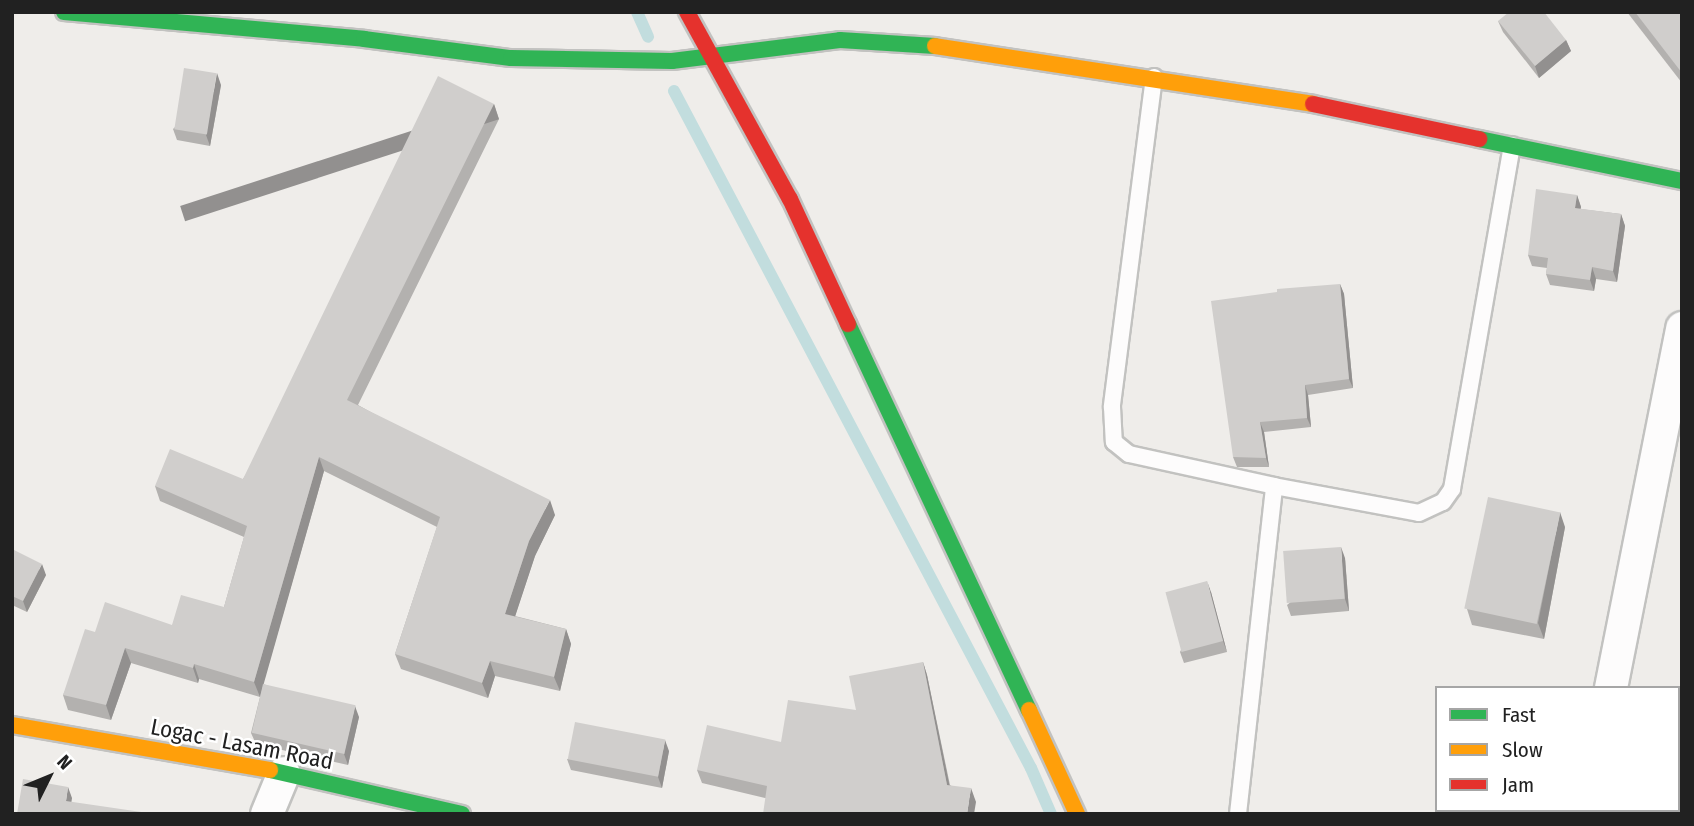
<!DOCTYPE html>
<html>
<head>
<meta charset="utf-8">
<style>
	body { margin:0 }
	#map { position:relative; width:1694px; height:826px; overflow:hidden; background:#efedea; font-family:"Fira Sans Condensed",sans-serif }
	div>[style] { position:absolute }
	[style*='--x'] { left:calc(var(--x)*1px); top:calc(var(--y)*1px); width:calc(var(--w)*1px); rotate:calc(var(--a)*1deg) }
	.stream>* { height:12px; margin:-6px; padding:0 6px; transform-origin:6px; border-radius:6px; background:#c2ddde }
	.roads { filter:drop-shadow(2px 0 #c2c2c0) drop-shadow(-2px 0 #c2c2c0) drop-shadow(0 2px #c2c2c0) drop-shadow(0 -2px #c2c2c0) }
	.lane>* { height:16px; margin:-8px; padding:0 8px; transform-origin:8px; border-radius:8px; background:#fdfcfc }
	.street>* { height:32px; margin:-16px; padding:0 16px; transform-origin:16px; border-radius:16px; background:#fdfcfc }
	.fast>* { height:16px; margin:-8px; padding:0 8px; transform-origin:8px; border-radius:8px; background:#30b455 }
	.slow>* { height:16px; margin:-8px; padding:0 8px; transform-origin:8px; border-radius:8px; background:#ff9f0a }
	.jam>* { height:16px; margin:-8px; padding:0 8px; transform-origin:8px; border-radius:8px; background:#e5322d }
	.wall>* { inset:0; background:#b3b1af }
	.shaded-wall>* { inset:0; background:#92908f; transform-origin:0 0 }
	.building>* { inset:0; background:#d0cecc; transform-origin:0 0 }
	span { translate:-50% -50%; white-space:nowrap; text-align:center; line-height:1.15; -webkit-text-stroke:5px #fff; paint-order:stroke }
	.street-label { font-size:23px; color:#212121 }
	.frame { position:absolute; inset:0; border:14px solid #212121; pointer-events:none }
	.legend { position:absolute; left:1435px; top:686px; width:245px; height:126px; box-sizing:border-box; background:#fff; border:2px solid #a6a6a6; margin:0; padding:9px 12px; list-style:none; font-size:21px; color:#212121 }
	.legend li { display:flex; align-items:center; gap:14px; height:35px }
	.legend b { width:35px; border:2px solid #a6a6a6 }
	.north { position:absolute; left:14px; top:742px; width:70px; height:70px; -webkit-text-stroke:5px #fff; paint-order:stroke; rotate:47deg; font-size:19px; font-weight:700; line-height:28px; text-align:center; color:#212121 }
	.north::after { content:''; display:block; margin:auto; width:24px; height:32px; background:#212121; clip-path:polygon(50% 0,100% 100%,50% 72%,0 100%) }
</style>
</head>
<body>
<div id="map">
	<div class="stream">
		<i style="--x:637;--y:12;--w:27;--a:66"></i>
		<i style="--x:674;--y:91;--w:765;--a:62.2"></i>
		<i style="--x:1031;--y:768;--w:50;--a:66.5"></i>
	</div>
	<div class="roads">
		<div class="lane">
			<i style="--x:1154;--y:77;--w:333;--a:97.3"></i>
			<i style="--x:1112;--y:407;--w:35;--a:87"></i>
			<i style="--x:1114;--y:442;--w:19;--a:39"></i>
			<i style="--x:1129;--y:454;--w:148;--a:12.4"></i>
			<i style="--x:1274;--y:486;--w:147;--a:10.5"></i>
			<i style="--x:1419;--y:513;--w:26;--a:-25"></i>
			<i style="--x:1443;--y:502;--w:16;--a:-55"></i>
			<i style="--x:1452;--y:489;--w:349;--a:-80.1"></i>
			<i style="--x:1238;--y:814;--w:330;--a:-83.7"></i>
		</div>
		<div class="street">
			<i style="--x:1611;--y:688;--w:367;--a:-78.8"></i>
			<i style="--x:267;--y:814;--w:44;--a:-67.5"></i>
			<i style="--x:1588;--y:814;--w:4;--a:-90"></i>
		</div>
		<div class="fast">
			<i style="--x:64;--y:12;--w:301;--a:5.1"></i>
			<i style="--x:364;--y:39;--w:148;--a:7.4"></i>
			<i style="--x:511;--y:58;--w:161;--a:1.1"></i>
			<i style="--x:672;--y:61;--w:169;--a:-7.1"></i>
			<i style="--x:840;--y:40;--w:95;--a:3.6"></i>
			<i style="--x:1479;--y:139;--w:207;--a:11.7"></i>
			<i style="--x:848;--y:324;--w:426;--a:64.9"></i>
			<i style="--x:270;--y:770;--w:197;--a:12.9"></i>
		</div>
		<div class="slow">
			<i style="--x:935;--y:46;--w:382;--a:8.7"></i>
			<i style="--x:1029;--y:710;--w:115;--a:65.2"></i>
			<i style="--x:12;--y:725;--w:262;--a:9.9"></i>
		</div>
		<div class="jam">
			<i style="--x:687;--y:12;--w:213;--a:61.2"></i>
			<i style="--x:790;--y:199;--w:138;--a:65.1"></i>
			<i style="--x:1313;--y:104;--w:170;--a:11.9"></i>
		</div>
	</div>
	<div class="wall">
		<i style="clip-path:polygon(1627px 12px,1682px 12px,1682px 83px)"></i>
		<i style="clip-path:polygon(1498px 21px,1566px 40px,1571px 51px,1539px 78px,1503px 32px)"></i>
		<i style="clip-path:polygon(221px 85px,210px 146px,177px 140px,173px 129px)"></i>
		<i style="clip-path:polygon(494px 104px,499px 119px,358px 405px,555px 515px,535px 556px,515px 616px,566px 629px,571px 644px,560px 691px,495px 676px,488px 698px,401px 669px,395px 654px,437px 527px,324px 471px,263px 684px,359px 717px,348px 765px,256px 744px,251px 733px,260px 697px,199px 679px,198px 683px,131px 663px,111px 720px,68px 710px,63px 695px,95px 632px,172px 625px,224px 607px,244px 537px,160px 501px,155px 486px,243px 479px)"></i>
		<i style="clip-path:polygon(1577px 195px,1581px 207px,1580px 209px,1621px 214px,1625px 226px,1617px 282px,1596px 279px,1594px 291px,1550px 285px,1546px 274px,1547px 268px,1532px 266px,1528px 255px)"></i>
		<i style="clip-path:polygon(1340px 284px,1344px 294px,1353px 388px,1308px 395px,1311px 427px,1264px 432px,1269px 467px,1237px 467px,1233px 457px)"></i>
		<i style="clip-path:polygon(1565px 527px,1544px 639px,1472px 625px,1467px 609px)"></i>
		<i style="clip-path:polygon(12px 549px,46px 575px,27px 612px,12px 605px)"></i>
		<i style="clip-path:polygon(1345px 558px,1349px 611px,1291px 616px,1287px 605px)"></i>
		<i style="clip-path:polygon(1211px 592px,1227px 652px,1184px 663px,1180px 652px)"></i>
		<i style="clip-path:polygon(923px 662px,927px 675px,950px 785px,976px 802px,765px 798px,702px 783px,697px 770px,781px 742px,856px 710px)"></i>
		<i style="clip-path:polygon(669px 751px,662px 788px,571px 770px,567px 759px)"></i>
	</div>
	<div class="shaded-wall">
		<i style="clip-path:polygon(1566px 40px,1571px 51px,1539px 78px,1535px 66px)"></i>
		<i style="clip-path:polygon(217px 73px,221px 85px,210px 146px,206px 135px)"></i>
		<i style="left:494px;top:104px;width:16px;height:330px;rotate:72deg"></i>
		<i style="clip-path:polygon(1577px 195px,1581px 207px,1579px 219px,1575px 208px)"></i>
		<i style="clip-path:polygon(1621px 214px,1625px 226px,1617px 282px,1613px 271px)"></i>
		<i style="clip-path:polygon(1592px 267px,1596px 279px,1594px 291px,1590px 280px)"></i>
		<i style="clip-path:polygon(1340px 284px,1344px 294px,1353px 388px,1349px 379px)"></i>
		<i style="clip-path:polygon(1305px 385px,1308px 395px,1311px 427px,1307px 418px)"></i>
		<i style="clip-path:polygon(1260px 422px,1264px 432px,1269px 467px,1266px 458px)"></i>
		<i style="clip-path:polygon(319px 457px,324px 471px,260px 697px,254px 682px)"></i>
		<i style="clip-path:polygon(550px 500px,555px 515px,535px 556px,511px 629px,505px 614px,529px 541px)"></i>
		<i style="clip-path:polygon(1560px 512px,1565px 527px,1544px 639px,1538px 623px)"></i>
		<i style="clip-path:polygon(1341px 547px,1345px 558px,1349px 611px,1345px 599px)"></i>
		<i style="clip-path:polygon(42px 564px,46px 575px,27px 612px,23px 601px)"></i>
		<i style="clip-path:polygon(1207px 581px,1211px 592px,1227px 652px,1223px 641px)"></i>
		<i style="clip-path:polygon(566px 629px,571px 644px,560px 691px,554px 677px)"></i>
		<i style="clip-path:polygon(125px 648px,131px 663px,111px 720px,106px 705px)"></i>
		<i style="clip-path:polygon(490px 661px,495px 676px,488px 698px,482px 683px)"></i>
		<i style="clip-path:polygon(923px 662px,927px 675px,952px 798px,947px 785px)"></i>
		<i style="clip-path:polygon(194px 664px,199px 679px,198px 683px,193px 668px)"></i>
		<i style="clip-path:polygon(355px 706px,359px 717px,348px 765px,344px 754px)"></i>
		<i style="clip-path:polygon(665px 740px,669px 751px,662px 788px,658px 777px)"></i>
		<i style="clip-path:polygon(68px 787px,72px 798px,70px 811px,66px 801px)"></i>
		<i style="clip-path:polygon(971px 788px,976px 802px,974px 814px,967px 814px)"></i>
	</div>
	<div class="building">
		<i style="clip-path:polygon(1509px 12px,1544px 12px,1566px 40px,1535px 66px,1498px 21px)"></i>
		<i style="clip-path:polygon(1635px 12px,1682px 12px,1682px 73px)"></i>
		<i style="left:184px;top:68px;width:33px;height:62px;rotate:9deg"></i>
		<i style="clip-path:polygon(438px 76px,494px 104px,347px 400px,550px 500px,529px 541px,505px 614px,566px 629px,554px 677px,490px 661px,482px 683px,395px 654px,440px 517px,319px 457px,254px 682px,194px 664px,193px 668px,125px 648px,106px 705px,63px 695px,85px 629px,95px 632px,105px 602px,172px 625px,181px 595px,224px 607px,247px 526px,155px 486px,170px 449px,243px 479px)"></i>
		<i style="clip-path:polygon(1536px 189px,1577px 195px,1575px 208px,1621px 214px,1613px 271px,1592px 267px,1590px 280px,1546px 274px,1548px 258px,1528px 255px)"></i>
		<i style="clip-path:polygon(1340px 284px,1349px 379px,1305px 385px,1307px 418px,1260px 422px,1266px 458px,1233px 457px,1211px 301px,1277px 292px,1277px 289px)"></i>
		<i style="left:1488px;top:497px;width:74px;height:114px;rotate:12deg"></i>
		<i style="left:1341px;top:547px;width:52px;height:58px;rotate:86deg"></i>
		<i style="clip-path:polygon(12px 549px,42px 564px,23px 601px,12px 596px)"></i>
		<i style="left:1207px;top:581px;width:62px;height:43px;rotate:75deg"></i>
		<i style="clip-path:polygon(923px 662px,947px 785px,971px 788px,967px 814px,763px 814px,767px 786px,697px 770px,707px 725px,781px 742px,788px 700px,856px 710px,849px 676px)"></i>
		<i style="left:263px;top:684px;width:95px;height:50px;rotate:13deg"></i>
		<i style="left:575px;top:722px;width:92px;height:38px;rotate:11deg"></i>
		<i style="clip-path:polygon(23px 779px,68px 787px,66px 801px,155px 814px,17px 814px)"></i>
	</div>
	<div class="street-label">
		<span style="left:242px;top:744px;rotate:11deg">Logac - Lasam Road</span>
	</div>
	<div class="frame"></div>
	<ul class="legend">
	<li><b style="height:9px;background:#30b455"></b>Fast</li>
	<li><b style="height:9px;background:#ff9f0a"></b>Slow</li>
	<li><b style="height:9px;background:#e5322d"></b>Jam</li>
	</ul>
	<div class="north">N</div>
</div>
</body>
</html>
